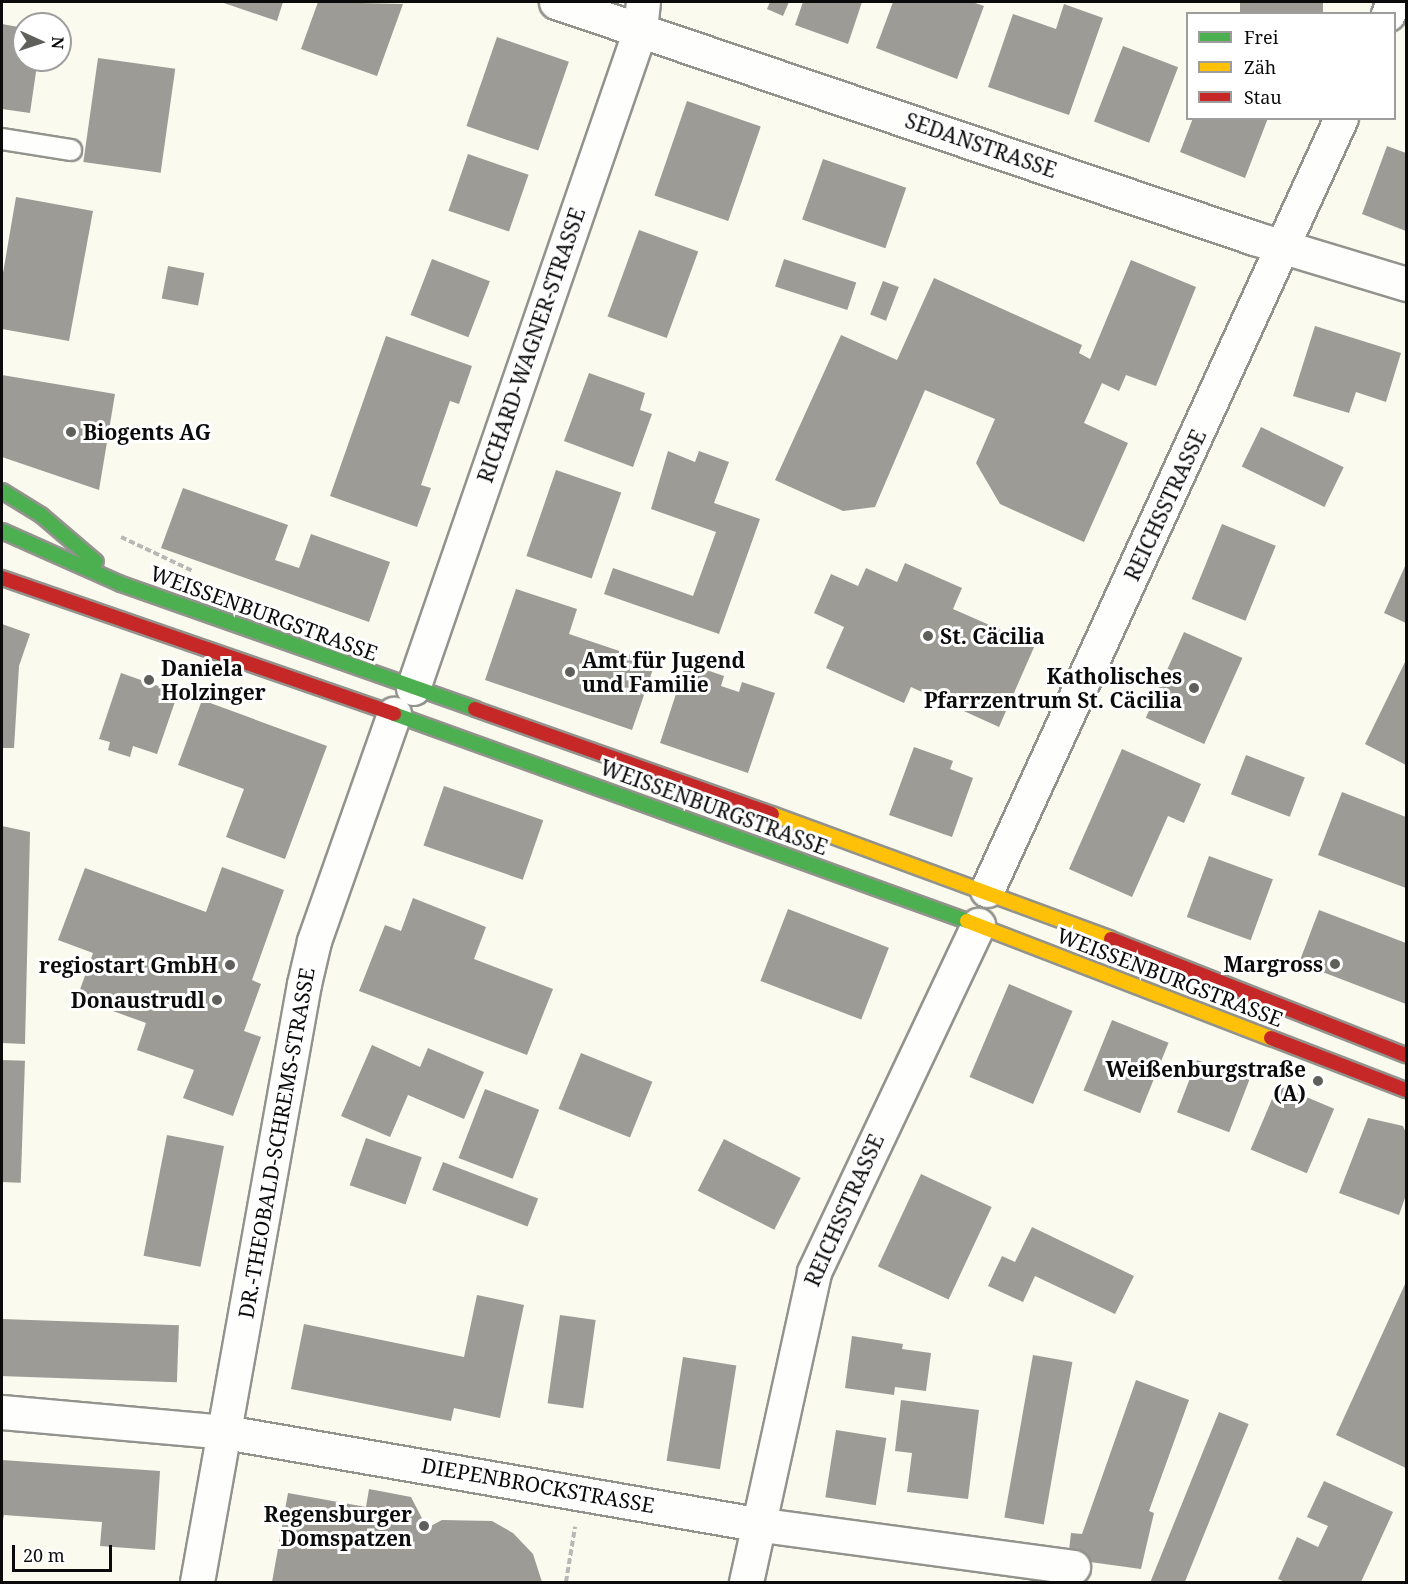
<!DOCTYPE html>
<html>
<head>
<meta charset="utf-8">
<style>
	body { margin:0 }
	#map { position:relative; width:1408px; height:1584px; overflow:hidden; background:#fafaef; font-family:"Noto Serif",serif }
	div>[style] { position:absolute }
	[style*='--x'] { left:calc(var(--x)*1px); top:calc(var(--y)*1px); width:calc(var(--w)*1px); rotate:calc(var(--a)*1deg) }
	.building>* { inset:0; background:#9c9b95; transform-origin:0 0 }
	.path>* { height:4px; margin-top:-2px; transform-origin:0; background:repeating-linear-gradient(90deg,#b7b7b5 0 6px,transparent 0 9px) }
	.roads { filter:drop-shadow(2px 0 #93938e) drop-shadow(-2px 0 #93938e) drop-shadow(0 2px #93938e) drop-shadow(0 -2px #93938e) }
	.lane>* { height:20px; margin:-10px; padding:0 10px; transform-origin:10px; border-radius:10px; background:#fefefd }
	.street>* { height:33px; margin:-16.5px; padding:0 16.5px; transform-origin:16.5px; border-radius:16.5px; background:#fefefd }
	.fast>* { height:14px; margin:-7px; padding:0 7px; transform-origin:7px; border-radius:7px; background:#4caf50 }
	.slow>* { height:14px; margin:-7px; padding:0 7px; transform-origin:7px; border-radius:7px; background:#ffc107 }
	.jam>* { height:14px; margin:-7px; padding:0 7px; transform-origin:7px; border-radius:7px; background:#c62828 }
	.dots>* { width:16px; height:16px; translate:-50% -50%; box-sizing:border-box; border:3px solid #fff; border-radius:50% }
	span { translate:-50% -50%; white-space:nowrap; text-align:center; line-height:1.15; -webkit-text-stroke:6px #fff; paint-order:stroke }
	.street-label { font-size:21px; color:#0b0b0b }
	.poi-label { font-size:21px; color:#0b0b0b; font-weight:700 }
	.left { translate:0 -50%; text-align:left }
	.right { translate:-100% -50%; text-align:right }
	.frame { position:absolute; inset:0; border:3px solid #0b0b0b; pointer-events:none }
	.legend { position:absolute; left:1186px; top:12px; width:210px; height:108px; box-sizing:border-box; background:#fff; border:2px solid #9d9d9d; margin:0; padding:8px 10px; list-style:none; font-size:18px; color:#0b0b0b }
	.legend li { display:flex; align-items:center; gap:12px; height:30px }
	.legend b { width:30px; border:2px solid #9d9d9d }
	.north { position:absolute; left:12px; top:12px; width:60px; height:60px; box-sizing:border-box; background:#fff; border:2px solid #9d9d9d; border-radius:50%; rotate:93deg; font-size:16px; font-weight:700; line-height:24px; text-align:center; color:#0b0b0b }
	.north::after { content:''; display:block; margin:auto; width:21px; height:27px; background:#5f5f5b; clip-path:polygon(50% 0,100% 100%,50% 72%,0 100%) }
	.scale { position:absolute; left:12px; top:1545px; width:100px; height:27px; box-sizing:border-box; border:3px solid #0b0b0b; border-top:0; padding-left:8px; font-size:18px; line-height:21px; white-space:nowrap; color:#0b0b0b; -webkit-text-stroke:4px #fff; paint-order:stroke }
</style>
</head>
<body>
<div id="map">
	<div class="building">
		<i style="clip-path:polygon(221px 2px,283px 2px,277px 21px)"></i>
		<i style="clip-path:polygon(318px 2px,403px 4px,377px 76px,301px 49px)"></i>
		<i style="clip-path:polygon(770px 2px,789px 2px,783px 16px,767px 9px)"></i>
		<i style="clip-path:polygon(803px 2px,862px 2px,848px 44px,795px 25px)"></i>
		<i style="clip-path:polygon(893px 2px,972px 2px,984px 6px,957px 79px,876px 48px)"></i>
		<i style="left:1240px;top:2px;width:83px;height:13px"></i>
		<i style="clip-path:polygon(1064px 4px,1103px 18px,1069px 115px,988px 87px,1013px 14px,1056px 29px)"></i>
		<i style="clip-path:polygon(2px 24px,24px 28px,24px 60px,37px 65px,30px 113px,2px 109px)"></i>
		<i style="left:497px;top:37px;width:76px;height:94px;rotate:19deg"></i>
		<i style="left:1123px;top:46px;width:59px;height:81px;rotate:21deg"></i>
		<i style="left:98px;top:58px;width:78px;height:105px;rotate:8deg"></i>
		<i style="left:687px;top:101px;width:78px;height:100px;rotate:19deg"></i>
		<i style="clip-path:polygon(1193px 118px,1268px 118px,1245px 178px,1180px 152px)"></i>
		<i style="clip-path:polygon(1387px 146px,1406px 153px,1406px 231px,1362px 214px)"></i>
		<i style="left:468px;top:154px;width:64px;height:60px;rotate:19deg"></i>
		<i style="left:823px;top:159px;width:88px;height:64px;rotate:19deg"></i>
		<i style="clip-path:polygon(16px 197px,93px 211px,69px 341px,2px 329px,2px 279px)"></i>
		<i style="left:639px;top:230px;width:63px;height:92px;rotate:20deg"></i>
		<i style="left:432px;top:259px;width:62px;height:60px;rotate:21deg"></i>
		<i style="left:784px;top:259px;width:76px;height:29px;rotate:18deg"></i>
		<i style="clip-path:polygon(1131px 260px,1196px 287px,1156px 386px,1126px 375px,1119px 391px,1102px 383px,1084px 423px,1128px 443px,1084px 542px,1000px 504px,976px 463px,995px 419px,925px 390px,875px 507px,843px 511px,775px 480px,841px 335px,897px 360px,934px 278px,1082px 345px,1079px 353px,1090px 359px)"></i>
		<i style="left:168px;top:266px;width:37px;height:33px;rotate:11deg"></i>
		<i style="left:883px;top:281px;width:17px;height:36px;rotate:21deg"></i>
		<i style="clip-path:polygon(1315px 326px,1401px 353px,1386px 402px,1356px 392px,1349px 413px,1293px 396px)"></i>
		<i style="clip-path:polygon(386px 336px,472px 366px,459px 404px,450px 401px,421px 485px,431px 488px,417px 527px,330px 496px)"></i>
		<i style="clip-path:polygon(589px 373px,645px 393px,640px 410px,652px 414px,633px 467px,564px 441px)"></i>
		<i style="clip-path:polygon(2px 375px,115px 394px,99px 490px,2px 457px)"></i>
		<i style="left:1261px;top:427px;width:92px;height:44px;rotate:26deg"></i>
		<i style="clip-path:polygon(668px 451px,695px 462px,699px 451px,729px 462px,714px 503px,760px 519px,719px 634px,604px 594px,613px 568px,693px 596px,716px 532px,651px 509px)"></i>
		<i style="left:556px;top:470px;width:69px;height:91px;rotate:19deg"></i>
		<i style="clip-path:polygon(183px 488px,288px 525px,275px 560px,299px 568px,311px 534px,390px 562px,369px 622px,161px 548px)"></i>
		<i style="left:1222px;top:524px;width:58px;height:81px;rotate:22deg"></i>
		<i style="clip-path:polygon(905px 563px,962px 588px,953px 609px,1035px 645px,999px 727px,911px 687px,904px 703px,826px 668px,844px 627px,814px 613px,831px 574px,858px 586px,866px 568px,897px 582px)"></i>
		<i style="clip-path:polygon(1406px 564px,1406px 623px,1384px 613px)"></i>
		<i style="clip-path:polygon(516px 589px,577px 609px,569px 634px,655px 663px,632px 730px,485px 680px)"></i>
		<i style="clip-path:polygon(2px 624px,30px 634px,19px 666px,14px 748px,2px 748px)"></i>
		<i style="left:1184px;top:632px;width:64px;height:94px;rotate:24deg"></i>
		<i style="clip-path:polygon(1406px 660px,1406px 765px,1365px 744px)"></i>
		<i style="clip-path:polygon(686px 663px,724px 676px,721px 686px,739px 692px,742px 682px,775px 693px,748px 773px,660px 743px)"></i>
		<i style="clip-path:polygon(121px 673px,178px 693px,157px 754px,133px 746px,130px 757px,108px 750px,110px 742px,99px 739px)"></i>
		<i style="clip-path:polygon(202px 700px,327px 746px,285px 859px,226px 837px,244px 789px,178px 765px)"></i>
		<i style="clip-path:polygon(914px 747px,953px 761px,950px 769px,973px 778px,952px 837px,889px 815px)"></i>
		<i style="clip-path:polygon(1122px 749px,1201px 784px,1184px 823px,1168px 816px,1132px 897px,1069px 869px)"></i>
		<i style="left:1246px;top:755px;width:63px;height:42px;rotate:21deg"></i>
		<i style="left:444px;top:786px;width:105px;height:63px;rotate:19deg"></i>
		<i style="clip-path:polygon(1342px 792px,1406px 817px,1406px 888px,1318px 855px)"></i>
		<i style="clip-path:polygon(2px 826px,30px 832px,25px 1044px,2px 1043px)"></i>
		<i style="left:1209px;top:856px;width:68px;height:65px;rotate:20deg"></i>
		<i style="clip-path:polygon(222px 867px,284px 890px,252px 980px,261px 984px,244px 1031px,261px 1037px,233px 1116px,183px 1098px,194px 1070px,137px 1050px,146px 1023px,77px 998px,93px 953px,58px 940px,85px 868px,206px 912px)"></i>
		<i style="clip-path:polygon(413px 898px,486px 927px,474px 959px,553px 989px,527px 1055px,359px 991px,385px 925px,401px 931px)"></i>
		<i style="left:788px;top:909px;width:108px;height:77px;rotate:21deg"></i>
		<i style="clip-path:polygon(1319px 910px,1406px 943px,1406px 1004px,1299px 963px)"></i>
		<i style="left:1009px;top:984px;width:69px;height:101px;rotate:23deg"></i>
		<i style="left:1112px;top:1020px;width:61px;height:76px;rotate:22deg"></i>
		<i style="clip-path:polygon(372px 1045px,420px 1067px,428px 1048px,484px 1072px,464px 1119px,408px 1095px,390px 1137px,341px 1116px)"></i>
		<i style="left:581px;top:1053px;width:77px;height:60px;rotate:22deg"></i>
		<i style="left:2px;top:1060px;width:23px;height:122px;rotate:2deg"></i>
		<i style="left:1197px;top:1060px;width:56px;height:56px;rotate:21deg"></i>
		<i style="left:1278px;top:1085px;width:61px;height:70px;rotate:23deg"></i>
		<i style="left:485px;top:1089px;width:58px;height:74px;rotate:21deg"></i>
		<i style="clip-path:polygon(1368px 1118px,1403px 1126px,1406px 1133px,1406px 1195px,1399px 1215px,1339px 1193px)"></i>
		<i style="left:167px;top:1135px;width:58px;height:123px;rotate:11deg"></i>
		<i style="left:366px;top:1138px;width:59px;height:50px;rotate:19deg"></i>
		<i style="left:724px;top:1139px;width:86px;height:58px;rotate:27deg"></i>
		<i style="left:443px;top:1162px;width:102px;height:30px;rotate:21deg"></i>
		<i style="left:921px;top:1174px;width:78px;height:102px;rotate:25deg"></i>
		<i style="clip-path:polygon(1032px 1227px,1134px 1276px,1115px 1314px,1035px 1276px,1023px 1302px,988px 1286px,1002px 1256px,1015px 1262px)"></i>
		<i style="clip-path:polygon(1406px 1282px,1406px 1468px,1336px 1435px)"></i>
		<i style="clip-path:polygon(477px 1295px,524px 1305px,500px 1418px,454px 1408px,451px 1421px,291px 1389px,304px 1324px,464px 1357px)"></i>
		<i style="left:560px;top:1315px;width:36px;height:89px;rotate:8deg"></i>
		<i style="left:2px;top:1319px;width:177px;height:57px;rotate:2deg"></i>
		<i style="clip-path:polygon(852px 1336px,903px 1344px,902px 1349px,931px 1353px,926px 1391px,895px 1387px,894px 1395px,845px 1388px)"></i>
		<i style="left:1033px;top:1355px;width:40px;height:165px;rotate:10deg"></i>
		<i style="left:683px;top:1357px;width:54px;height:105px;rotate:9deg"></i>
		<i style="clip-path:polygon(1136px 1380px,1189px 1400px,1149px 1511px,1154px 1513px,1141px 1569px,1068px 1559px,1071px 1533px,1082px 1534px)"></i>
		<i style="clip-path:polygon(901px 1400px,979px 1410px,968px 1499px,907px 1492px,912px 1453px,895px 1451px)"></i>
		<i style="left:1219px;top:1412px;width:32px;height:183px;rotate:22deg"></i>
		<i style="left:836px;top:1430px;width:51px;height:68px;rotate:9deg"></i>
		<i style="clip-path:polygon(2px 1460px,160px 1471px,155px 1550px,100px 1546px,102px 1522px,4px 1515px,2px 1525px)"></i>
		<i style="clip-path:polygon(1324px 1481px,1393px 1512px,1361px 1582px,1285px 1582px,1278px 1579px,1297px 1537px,1318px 1547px,1328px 1526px,1307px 1517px)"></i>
		<i style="clip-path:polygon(369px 1489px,411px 1497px,427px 1528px,442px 1520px,492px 1521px,513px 1533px,533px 1554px,542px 1582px,272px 1582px,288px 1493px,366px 1507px)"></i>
	</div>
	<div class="path">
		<i style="--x:121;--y:537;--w:80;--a:25.3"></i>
		<i style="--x:566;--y:1582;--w:56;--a:-80.7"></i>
	</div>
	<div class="roads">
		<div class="lane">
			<i style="--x:2;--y:139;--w:70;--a:9.1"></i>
		</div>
		<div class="street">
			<i style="--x:556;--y:2;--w:737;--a:18.68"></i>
			<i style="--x:1254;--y:238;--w:159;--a:16.8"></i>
			<i style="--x:1388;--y:14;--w:13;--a:-67"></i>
			<i style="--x:413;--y:688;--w:696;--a:-70.97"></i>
			<i style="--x:640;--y:30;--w:28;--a:-84"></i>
			<i style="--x:987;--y:890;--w:849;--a:-65.37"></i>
			<i style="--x:2;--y:1412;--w:224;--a:5.1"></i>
			<i style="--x:225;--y:1432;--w:539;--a:9.83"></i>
			<i style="--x:756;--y:1524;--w:320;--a:7.7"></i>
			<i style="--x:197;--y:1582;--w:607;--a:-79.86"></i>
			<i style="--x:304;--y:984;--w:44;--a:-76.9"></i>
			<i style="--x:314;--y:941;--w:241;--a:-70.6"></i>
			<i style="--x:746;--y:1582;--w:317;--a:-77.6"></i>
			<i style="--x:814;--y:1272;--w:384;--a:-64.7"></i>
		</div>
		<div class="fast">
			<i style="--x:2;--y:491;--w:46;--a:31.6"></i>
			<i style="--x:41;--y:515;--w:72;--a:40.5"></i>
			<i style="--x:2;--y:531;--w:130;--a:24"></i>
			<i style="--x:121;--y:584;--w:375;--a:19.4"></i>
			<i style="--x:394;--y:714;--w:609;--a:19.86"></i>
		</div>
		<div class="slow">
			<i style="--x:772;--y:814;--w:361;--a:20.2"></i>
			<i style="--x:967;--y:921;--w:326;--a:21.1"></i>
		</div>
		<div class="jam">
			<i style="--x:2;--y:578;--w:415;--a:19.1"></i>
			<i style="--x:475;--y:709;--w:315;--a:19.5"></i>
			<i style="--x:1111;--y:939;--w:317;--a:21.5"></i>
			<i style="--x:1271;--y:1038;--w:145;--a:21.1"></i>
		</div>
	</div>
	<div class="dots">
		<i style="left:71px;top:432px;background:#5f5f5b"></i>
		<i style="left:928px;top:636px;background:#5f5f5b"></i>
		<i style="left:570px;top:672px;background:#5f5f5b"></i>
		<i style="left:149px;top:680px;background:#5f5f5b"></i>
		<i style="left:1194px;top:688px;background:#5f5f5b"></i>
		<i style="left:1335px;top:964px;background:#5f5f5b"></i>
		<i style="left:230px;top:965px;background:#5f5f5b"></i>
		<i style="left:217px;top:1000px;background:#5f5f5b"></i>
		<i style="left:1318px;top:1081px;background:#5f5f5b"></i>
		<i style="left:424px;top:1526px;background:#5f5f5b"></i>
	</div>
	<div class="street-label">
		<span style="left:981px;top:145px;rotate:19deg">SEDANSTRASSE</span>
		<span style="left:531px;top:345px;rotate:-71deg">RICHARD-WAGNER-STRASSE</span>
		<span style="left:1165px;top:505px;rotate:-65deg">REICHSSTRASSE</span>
		<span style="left:264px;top:613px;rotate:20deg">WEISSENBURGSTRASSE</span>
		<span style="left:714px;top:807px;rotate:20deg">WEISSENBURGSTRASSE</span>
		<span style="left:1170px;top:977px;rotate:21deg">WEISSENBURGSTRASSE</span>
		<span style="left:276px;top:1143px;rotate:-80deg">DR.-THEOBALD-SCHREMS-STRASSE</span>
		<span style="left:844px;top:1210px;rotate:-66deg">REICHSSTRASSE</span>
		<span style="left:538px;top:1485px;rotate:10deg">DIEPENBROCKSTRASSE</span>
	</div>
	<div class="poi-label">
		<span class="left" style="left:83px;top:432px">Biogents AG</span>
		<span class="left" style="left:940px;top:636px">St. Cäcilia</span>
		<span class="left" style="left:582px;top:672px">Amt für Jugend<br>und Familie</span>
		<span class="left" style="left:161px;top:680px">Daniela<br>Holzinger</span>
		<span class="right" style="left:1182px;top:688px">Katholisches<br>Pfarrzentrum St. Cäcilia</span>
		<span class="right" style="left:1323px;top:964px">Margross</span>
		<span class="right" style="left:218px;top:965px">regiostart GmbH</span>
		<span class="right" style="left:205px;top:1000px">Donaustrudl</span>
		<span class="right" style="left:1306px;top:1081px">Weißenburgstraße<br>(A)</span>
		<span class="right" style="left:412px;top:1526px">Regensburger<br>Domspatzen</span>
	</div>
	<div class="frame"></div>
	<ul class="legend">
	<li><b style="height:8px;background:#4caf50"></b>Frei</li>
	<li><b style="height:8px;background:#ffc107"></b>Zäh</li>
	<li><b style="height:8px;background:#c62828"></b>Stau</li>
	</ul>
	<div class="north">N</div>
	<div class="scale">20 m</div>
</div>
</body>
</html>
